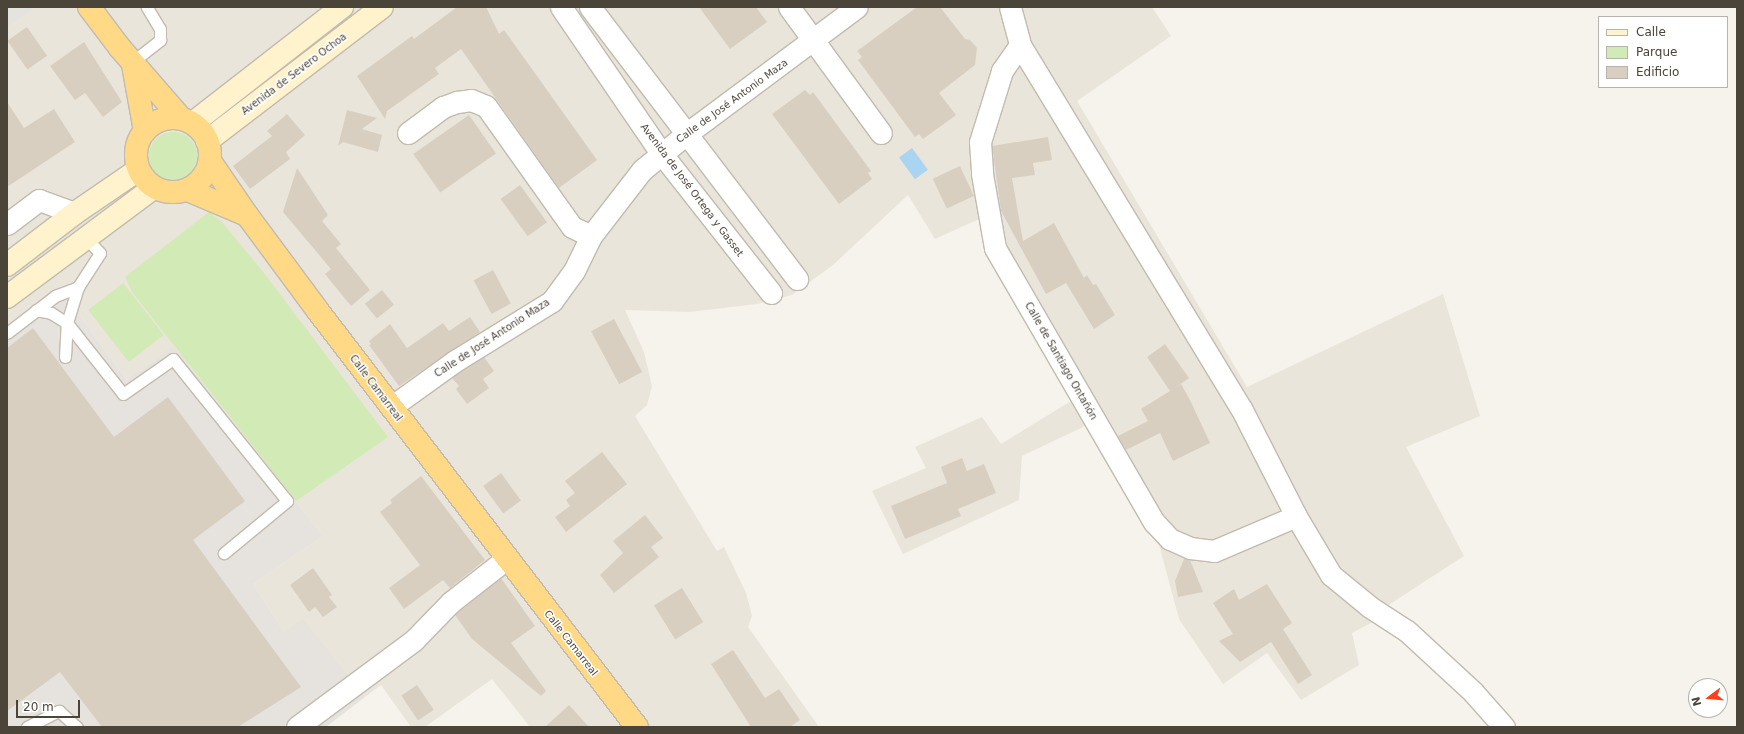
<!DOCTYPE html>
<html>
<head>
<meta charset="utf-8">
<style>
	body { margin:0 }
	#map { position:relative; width:1744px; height:734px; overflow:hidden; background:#f6f3ec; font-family:"DejaVu Sans",sans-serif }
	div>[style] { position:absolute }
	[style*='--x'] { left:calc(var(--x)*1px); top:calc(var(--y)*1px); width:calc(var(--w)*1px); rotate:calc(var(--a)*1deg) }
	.residential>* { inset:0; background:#eae5da }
	.industrial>* { inset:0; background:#e6e2dd }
	.green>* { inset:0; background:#d2eab5; transform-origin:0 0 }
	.round { border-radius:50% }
	.parking>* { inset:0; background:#e5e3e0 }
	.water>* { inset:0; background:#a9d4f2; transform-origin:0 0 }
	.building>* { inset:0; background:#d8cfc1; transform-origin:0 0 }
	.roads { filter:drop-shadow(1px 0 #c2bbae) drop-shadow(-1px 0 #c2bbae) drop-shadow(0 1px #c2bbae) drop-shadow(0 -1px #c2bbae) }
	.service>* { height:11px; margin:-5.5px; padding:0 5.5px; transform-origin:5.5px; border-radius:5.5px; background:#fff }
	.minor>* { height:21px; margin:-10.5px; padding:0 10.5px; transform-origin:10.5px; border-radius:10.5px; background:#fff }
	.secondary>* { height:22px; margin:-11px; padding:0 11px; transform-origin:11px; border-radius:11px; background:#fff3cd }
	.trunk>* { height:22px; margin:-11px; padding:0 11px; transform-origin:11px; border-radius:11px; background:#ffd985 }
	.trunk>.ring { margin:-11px; padding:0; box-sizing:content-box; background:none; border:22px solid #ffd985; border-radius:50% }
	span { translate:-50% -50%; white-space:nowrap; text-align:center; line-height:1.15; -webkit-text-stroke:3px #fff; paint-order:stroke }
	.street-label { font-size:10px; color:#4b4439 }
	.frame { position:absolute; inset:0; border:8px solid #4b4439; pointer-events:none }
	.legend { position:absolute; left:1598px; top:16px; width:130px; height:72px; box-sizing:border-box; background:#fff; border:1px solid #b7b4b0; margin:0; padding:5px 7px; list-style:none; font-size:12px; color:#4b4439 }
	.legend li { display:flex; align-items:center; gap:8px; height:20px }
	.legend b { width:20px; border:1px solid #b7b4b0 }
	.north { position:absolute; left:1688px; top:678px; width:40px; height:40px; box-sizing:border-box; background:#fff; border:1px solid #b7b4b0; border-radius:50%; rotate:254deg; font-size:11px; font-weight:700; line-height:16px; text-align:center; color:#4b4439 }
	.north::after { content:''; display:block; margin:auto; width:14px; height:18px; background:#fc3f1d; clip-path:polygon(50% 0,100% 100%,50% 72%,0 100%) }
	.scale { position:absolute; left:16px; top:700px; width:64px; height:18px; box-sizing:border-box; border:2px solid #4b4439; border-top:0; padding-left:5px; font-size:12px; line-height:14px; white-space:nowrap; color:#4b4439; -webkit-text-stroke:3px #fff; paint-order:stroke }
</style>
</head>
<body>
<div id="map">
	<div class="residential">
		<i style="clip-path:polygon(7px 7px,1152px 7px,1171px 36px,1077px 101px,1247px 387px,1443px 294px,1480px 416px,1406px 447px,1464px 556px,1390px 604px,1371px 623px,1352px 633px,1359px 665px,1301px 700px,1267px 653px,1223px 684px,1179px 619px,1157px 537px,1099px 441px,1085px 426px,1022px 456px,1019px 500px,903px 554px,872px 491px,926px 468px,915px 447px,982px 417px,1001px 444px,1076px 398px,979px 219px,935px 239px,908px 195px,833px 265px,792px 295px,757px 304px,690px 312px,625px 310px,644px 352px,652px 386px,647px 405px,635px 416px,717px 551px,724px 547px,746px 593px,752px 616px,748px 627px,819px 727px,530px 727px,492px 679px,425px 727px,411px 727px,381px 685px,365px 697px,350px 679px,284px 632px,253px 584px,323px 536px,175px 347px,127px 380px,57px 285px,7px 325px)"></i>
	</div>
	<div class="industrial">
		<i style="clip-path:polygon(57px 285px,127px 380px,174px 346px,323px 536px,253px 584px,284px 632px,303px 619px,365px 697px,326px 727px,7px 727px,7px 325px)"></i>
	</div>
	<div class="green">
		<i class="round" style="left:149px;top:132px;width:48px;height:48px"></i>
		<i style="clip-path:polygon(209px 212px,221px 221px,264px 273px,388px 437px,296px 501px,132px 292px,125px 277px)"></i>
		<i style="left:123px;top:283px;width:66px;height:44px;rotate:52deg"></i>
	</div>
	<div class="parking">
		<i style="clip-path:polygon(7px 7px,36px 7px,7px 27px)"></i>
	</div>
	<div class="water">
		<i style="left:912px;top:148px;width:27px;height:16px;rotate:54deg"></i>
	</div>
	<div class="building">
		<i style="clip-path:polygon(457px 7px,486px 7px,499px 34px,504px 30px,597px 160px,559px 188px,461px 49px,435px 68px,439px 74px,387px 111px,385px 119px,357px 76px,412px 36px,414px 39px)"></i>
		<i style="clip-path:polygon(699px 7px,756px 7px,767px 22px,730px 49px)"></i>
		<i style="clip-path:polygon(917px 7px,940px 7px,965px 39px,970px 40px,977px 48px,975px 65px,939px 93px,956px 115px,923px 139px,919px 134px,915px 137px,858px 60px,862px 57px,857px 51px)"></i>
		<i style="left:27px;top:27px;width:35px;height:24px;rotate:55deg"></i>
		<i style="clip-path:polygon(84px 42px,122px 102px,103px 117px,85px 93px,75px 100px,50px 66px)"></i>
		<i style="clip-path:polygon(805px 90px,810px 95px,813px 92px,871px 171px,868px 173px,872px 179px,839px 204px,772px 114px)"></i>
		<i style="clip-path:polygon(7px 102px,24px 128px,54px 109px,75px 142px,7px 187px)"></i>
		<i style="clip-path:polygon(347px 110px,377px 118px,362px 129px,382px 135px,378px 152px,343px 142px,338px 146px)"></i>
		<i style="clip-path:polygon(287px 114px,305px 135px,286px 152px,290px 159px,250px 189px,233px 166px,272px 136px,267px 131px)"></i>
		<i style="left:469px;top:115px;width:47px;height:68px;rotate:55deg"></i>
		<i style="clip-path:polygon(1048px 137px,1052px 160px,1033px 163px,1035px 175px,1012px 178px,1023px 241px,1054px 223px,1084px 278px,1087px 275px,1093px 285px,1096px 284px,1115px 315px,1094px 329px,1066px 283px,1046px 294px,1001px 211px,992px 146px)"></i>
		<i style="left:960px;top:166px;width:33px;height:30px;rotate:65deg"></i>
		<i style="clip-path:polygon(297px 168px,328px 215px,322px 221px,341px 244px,336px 248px,370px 290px,351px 306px,325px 274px,331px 269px,283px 212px)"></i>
		<i style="left:520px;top:185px;width:46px;height:24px;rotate:54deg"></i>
		<i style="left:493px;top:270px;width:38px;height:22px;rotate:62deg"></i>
		<i style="left:382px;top:290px;width:19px;height:22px;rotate:51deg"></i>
		<i style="clip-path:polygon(470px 317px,480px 332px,399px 386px,369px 345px,371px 344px,369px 341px,390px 324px,407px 348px,443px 323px,449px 331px)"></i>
		<i style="left:614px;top:319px;width:60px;height:26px;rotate:62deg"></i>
		<i style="clip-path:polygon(33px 328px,114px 437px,168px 397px,245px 501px,193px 540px,301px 687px,238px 727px,102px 727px,60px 672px,7px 711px,7px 348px)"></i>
		<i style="clip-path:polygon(1165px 344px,1189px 378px,1173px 389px,1181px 384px,1190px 400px,1210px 443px,1173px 461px,1160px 433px,1126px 450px,1118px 436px,1148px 421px,1141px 409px,1170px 391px,1147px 357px)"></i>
		<i style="clip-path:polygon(484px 357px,494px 371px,483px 379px,489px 388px,467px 404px,456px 389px,459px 386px,452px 378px)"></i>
		<i style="clip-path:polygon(602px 452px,627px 484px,566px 532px,555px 517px,570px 506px,566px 500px,575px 493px,565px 481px)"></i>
		<i style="clip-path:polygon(962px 458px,967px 471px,984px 464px,996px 493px,958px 509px,961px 516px,905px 539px,891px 506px,947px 483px,941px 467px)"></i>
		<i style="left:501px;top:473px;width:34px;height:22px;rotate:54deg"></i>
		<i style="clip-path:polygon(421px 476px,485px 560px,450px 588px,443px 580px,404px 609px,389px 588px,420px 565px,380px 512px,392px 503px,390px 500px)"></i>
		<i style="clip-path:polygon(645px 515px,663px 538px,651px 547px,659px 557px,614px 593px,600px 575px,623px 553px,613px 541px)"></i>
		<i style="clip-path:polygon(1184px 559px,1190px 560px,1203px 592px,1178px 597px,1175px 581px)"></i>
		<i style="clip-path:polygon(313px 568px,332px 595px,329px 597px,337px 607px,323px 617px,315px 607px,309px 612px,290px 585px)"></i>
		<i style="clip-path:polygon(501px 578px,535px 626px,511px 643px,546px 691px,541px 696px,472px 639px,455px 615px)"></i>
		<i style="clip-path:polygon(1267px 584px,1292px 623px,1283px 629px,1312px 675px,1298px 684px,1271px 642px,1240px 662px,1219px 641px,1233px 634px,1213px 603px,1234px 589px,1239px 600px)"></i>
		<i style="left:682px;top:588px;width:40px;height:33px;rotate:58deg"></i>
		<i style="clip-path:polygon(733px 650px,765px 698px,779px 689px,800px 720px,790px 727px,751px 727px,711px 664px)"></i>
		<i style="left:417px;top:685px;width:30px;height:19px;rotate:56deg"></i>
		<i style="clip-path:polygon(569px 705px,589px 727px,545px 727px)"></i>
	</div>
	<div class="roads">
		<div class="service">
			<i style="--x:132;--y:62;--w:36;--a:-38"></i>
			<i style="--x:160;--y:40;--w:11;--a:-90"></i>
			<i style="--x:160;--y:29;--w:26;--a:-121"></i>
			<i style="--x:36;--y:310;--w:15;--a:11"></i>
			<i style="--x:51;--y:313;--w:19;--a:32"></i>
			<i style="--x:67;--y:323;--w:90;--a:51.7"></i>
			<i style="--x:123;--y:394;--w:61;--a:-35"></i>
			<i style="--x:173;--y:359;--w:182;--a:51.2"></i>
			<i style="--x:287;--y:501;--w:82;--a:140.5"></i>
			<i style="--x:7;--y:333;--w:61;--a:-37.6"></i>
			<i style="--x:55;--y:296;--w:25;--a:-21"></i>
			<i style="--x:65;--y:357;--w:34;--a:-87"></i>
			<i style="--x:67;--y:323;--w:38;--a:-73"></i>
			<i style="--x:78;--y:287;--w:40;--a:-57.1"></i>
			<i style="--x:100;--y:253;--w:22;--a:-133"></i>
			<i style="--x:27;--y:727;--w:36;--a:-27"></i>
			<i style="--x:59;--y:711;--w:24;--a:42"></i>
		</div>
		<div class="minor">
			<i style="--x:561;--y:7;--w:177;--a:55.6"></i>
			<i style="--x:661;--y:153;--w:178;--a:51.8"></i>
			<i style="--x:590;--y:7;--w:342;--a:52.7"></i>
			<i style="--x:789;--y:7;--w:156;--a:53.9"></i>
			<i style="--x:1010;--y:7;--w:39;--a:75"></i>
			<i style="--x:1020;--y:45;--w:425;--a:58.7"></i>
			<i style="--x:1241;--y:408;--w:121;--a:63"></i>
			<i style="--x:1296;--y:516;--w:69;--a:59.3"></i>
			<i style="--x:1331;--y:575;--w:50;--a:39.4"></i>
			<i style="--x:1370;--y:607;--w:44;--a:33"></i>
			<i style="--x:1407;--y:631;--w:90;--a:42.7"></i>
			<i style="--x:1473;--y:692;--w:47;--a:48.5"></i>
			<i style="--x:1020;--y:45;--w:32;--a:125"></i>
			<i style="--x:1002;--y:71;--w:74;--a:107.2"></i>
			<i style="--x:980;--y:142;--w:32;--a:86"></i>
			<i style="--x:982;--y:174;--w:75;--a:80"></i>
			<i style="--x:995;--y:248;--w:317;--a:59.9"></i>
			<i style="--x:1154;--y:522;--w:23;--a:47"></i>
			<i style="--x:1170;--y:539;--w:22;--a:24"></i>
			<i style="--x:1190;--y:548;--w:24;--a:7"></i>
			<i style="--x:1214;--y:551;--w:89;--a:-23.1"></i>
			<i style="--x:408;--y:133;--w:44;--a:-36.6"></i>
			<i style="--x:443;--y:107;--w:15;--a:-20"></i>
			<i style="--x:457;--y:102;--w:14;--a:-8"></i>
			<i style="--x:471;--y:100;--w:16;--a:22"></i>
			<i style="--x:486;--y:106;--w:148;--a:54.6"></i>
			<i style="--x:572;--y:227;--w:21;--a:25"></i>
			<i style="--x:7;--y:224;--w:40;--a:-37"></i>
			<i style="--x:39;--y:200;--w:38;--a:20"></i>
			<i style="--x:391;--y:407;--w:79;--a:-35.7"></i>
			<i style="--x:455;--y:361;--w:114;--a:-31.7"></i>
			<i style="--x:552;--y:301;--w:37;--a:-54"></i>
			<i style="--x:574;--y:271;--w:39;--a:-64"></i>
			<i style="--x:591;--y:236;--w:83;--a:-52.3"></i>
			<i style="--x:642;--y:170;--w:55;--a:-39.1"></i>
			<i style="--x:685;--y:135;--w:214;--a:-36.7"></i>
			<i style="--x:297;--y:727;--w:146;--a:-36.6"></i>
			<i style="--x:414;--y:640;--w:53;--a:-45.8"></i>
			<i style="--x:451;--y:602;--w:70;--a:-38"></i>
		</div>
		<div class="secondary">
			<i style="--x:193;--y:123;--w:189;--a:-37.9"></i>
			<i style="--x:207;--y:141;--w:220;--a:-37.4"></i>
			<i style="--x:7;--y:265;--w:86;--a:-37.4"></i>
			<i style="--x:75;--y:213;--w:76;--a:-34.3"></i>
			<i style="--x:7;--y:297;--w:182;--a:-36.7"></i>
		</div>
		<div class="trunk">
			<i style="--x:89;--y:7;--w:51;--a:52.9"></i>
			<i style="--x:120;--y:48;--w:91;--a:49"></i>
			<i style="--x:133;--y:65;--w:67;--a:79.7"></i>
			<i class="ring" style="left:136px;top:118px;width:52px;height:52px"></i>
			<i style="--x:210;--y:161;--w:65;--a:55.6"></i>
			<i style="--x:247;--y:215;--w:119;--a:53.5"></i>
			<i style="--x:318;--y:311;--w:524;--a:52.52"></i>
			<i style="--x:188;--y:190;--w:64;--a:23"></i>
		</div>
	</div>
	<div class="street-label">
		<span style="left:294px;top:74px;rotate:-37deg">Avenida de Severo Ochoa</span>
		<span style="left:732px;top:101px;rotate:-36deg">Calle de José Antonio Maza</span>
		<span style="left:692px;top:190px;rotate:53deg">Avenida de José Ortega y Gasset</span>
		<span style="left:492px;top:338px;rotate:-33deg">Calle de José Antonio Maza</span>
		<span style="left:1061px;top:361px;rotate:60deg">Calle de Santiago Ontañón</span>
		<span style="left:376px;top:388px;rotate:53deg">Calle Camarreal</span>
		<span style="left:571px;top:643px;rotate:52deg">Calle Camarreal</span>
	</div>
	<div class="frame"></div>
	<ul class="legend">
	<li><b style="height:5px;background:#fff3cd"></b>Calle</li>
	<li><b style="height:11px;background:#d2eab5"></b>Parque</li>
	<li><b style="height:11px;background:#d8cfc1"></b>Edificio</li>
	</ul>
	<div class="north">N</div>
	<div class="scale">20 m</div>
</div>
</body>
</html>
